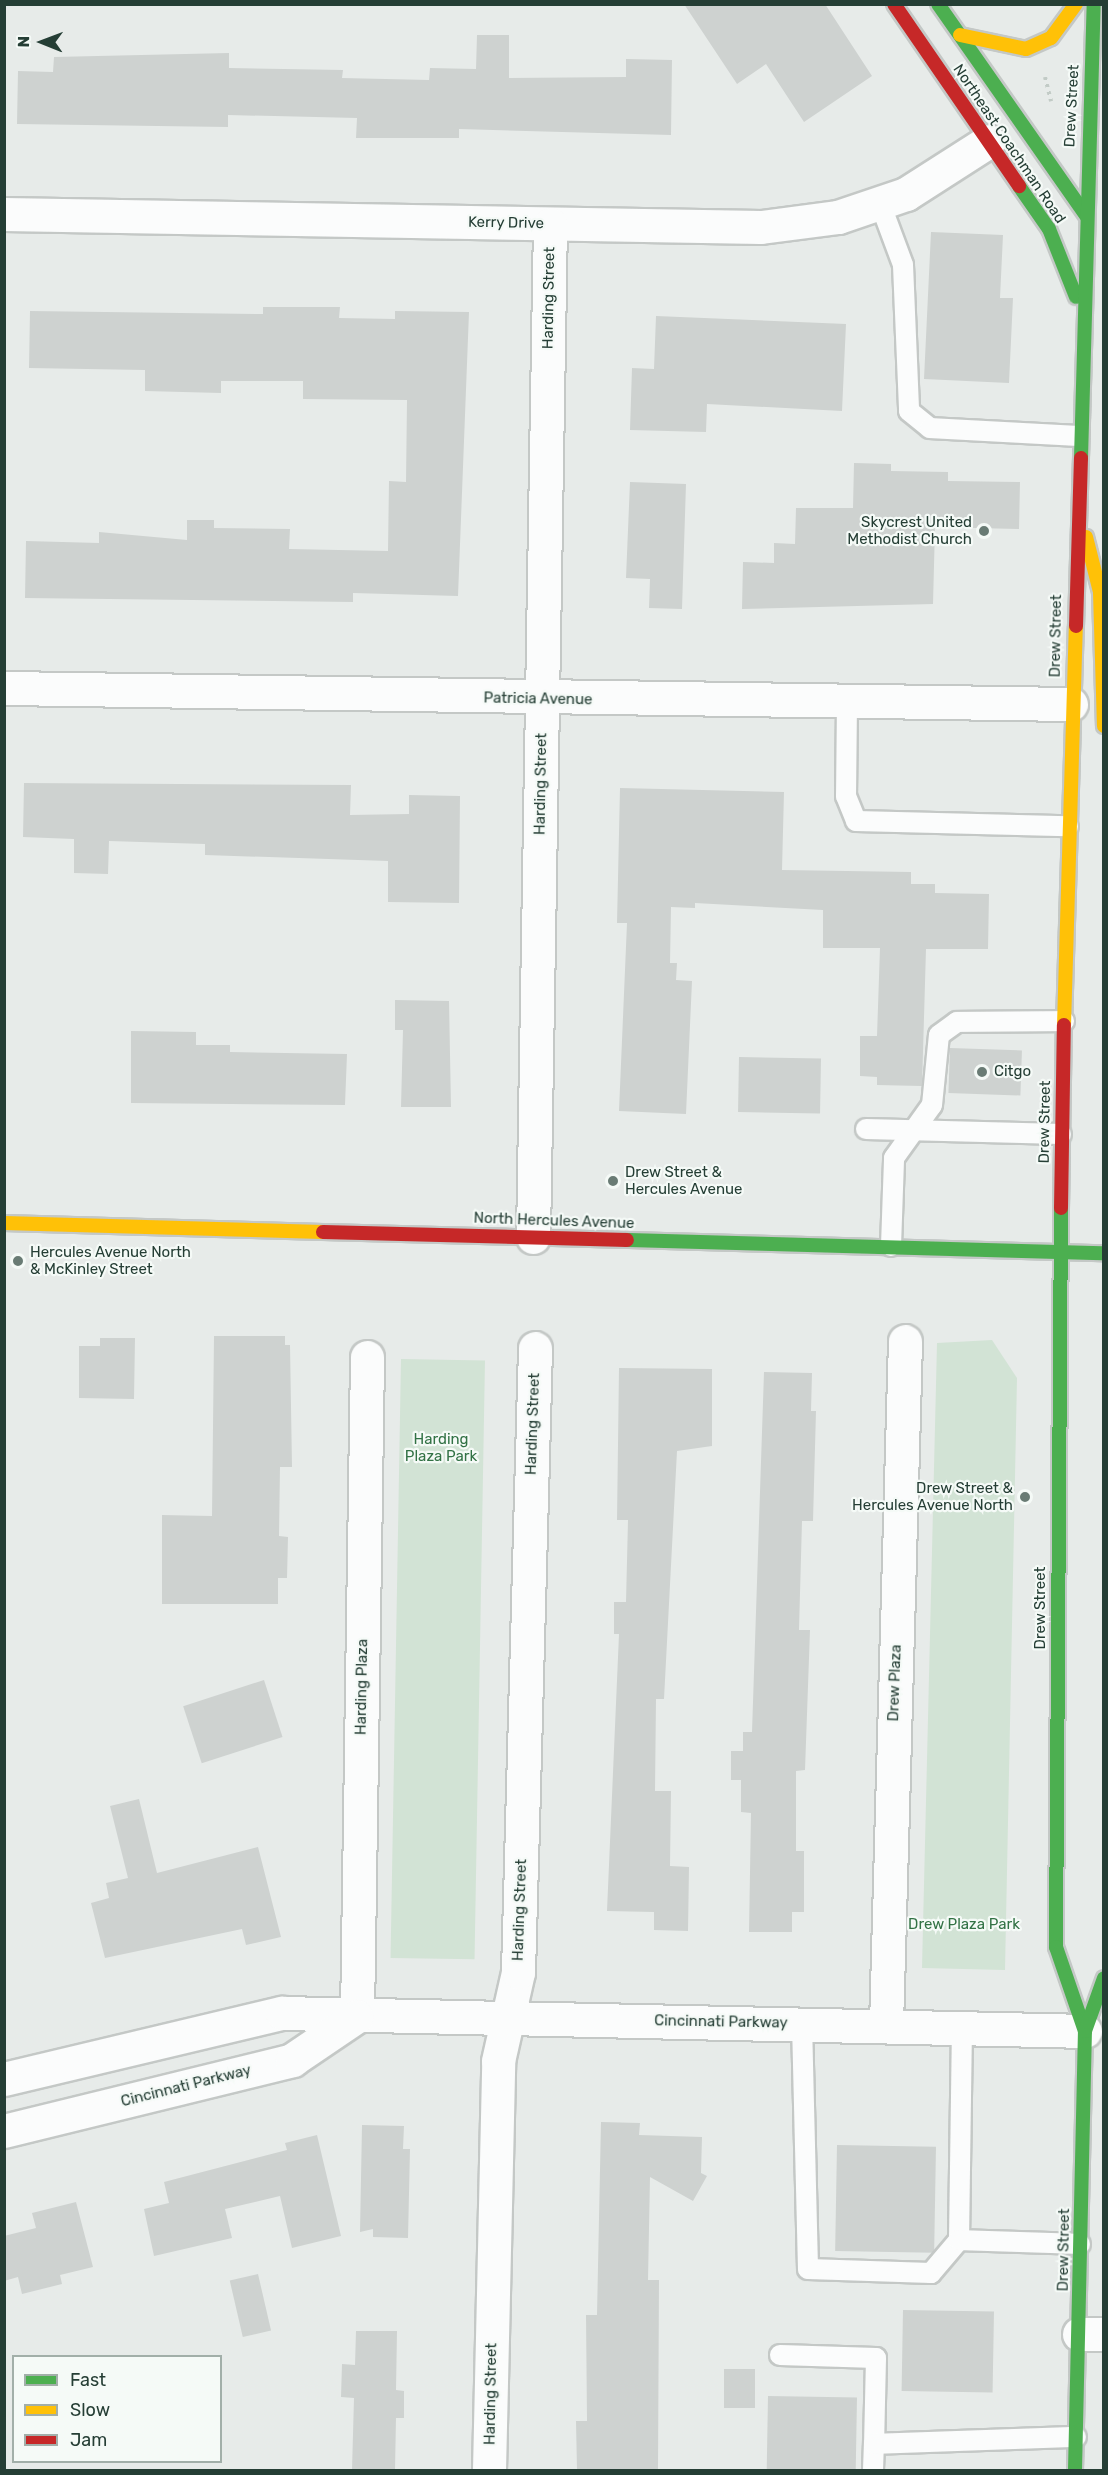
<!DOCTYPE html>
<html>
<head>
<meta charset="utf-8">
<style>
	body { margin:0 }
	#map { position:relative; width:1108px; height:2475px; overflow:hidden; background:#e7ebe9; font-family:Rubik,sans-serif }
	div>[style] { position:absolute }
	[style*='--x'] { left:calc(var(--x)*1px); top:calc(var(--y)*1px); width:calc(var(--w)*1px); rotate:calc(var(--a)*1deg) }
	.green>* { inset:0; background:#d2e3d5; transform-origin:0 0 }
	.building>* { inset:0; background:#ced2d0; transform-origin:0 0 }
	.path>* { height:4px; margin-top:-2px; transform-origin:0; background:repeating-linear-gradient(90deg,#c2cbc6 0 3px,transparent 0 7.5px) }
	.roads { filter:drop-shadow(2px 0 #c4c8c6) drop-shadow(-2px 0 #c4c8c6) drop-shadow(0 2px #c4c8c6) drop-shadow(0 -2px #c4c8c6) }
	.lane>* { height:20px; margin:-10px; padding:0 10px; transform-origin:10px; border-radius:10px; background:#fbfcfc }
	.street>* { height:33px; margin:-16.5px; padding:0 16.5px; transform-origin:16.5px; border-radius:16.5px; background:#fbfcfc }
	.fast>* { height:14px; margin:-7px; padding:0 7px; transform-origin:7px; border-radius:7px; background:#4caf50 }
	.slow>* { height:14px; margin:-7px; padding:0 7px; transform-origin:7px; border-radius:7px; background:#ffc107 }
	.jam>* { height:14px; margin:-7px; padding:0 7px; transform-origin:7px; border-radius:7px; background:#c62828 }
	.dots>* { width:16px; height:16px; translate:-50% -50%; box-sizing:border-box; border:3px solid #f5faf7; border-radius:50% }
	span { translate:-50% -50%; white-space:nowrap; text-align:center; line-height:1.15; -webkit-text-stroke:4.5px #f5faf7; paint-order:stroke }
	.street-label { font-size:15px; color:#253e35 }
	.poi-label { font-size:15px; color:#253e35 }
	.right { translate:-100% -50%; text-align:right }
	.left { translate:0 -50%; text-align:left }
	.park-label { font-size:15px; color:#327245 }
	.frame { position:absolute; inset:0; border:6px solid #253e35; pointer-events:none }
	.legend { position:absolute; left:12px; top:2355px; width:210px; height:108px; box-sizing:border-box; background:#f5faf7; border:2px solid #a2afa9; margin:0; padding:8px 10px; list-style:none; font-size:18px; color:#253e35 }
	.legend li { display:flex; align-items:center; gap:12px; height:30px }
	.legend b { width:30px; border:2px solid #a2afa9 }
	.north { position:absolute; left:12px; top:12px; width:60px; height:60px; -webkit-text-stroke:4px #f5faf7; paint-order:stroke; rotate:271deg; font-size:16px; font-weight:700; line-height:24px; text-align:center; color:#253e35 }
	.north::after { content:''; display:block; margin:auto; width:21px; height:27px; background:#253e35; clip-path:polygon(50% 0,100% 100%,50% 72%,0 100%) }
</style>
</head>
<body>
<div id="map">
	<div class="green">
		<i style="clip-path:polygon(992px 1340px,1017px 1378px,1005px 1970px,922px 1968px,937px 1343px)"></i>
		<i style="left:401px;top:1359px;width:84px;height:599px;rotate:1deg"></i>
	</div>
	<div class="building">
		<i style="clip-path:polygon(684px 4px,825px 4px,872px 76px,804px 122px,766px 64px,737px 84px)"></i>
		<i style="clip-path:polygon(477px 35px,509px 35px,509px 78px,626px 77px,626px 59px,672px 60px,671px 135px,459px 129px,459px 138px,356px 138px,357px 118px,228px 115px,228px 127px,17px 124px,18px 71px,53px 72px,54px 57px,229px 53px,229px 68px,343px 70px,342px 78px,429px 80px,430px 68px,476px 69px)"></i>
		<i style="clip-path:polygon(931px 232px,1003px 235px,1000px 298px,1013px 298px,1009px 383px,924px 379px)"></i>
		<i style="clip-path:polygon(263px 307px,340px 307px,339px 318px,395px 319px,395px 311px,469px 312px,458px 596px,353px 593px,353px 602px,25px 598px,26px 541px,99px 543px,99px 532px,187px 540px,187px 520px,214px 520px,214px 528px,290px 529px,289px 549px,388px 551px,389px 481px,406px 482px,407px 400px,303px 399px,303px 381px,221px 381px,221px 393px,145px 391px,145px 370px,29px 368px,30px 311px,263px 314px)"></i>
		<i style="clip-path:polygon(656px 316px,846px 324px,842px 411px,707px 404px,706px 432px,630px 430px,632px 368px,654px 369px)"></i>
		<i style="clip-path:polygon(854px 463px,891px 464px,891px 471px,948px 472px,948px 481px,1020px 482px,1019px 529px,935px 527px,933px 604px,742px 609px,743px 562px,774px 563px,774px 543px,795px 544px,796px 508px,853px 508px)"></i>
		<i style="clip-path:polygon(630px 482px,686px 484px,682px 609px,649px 608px,650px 579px,626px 578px)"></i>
		<i style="clip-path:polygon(24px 783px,351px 785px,350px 815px,409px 814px,409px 795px,460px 796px,459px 903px,388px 902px,388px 861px,205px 855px,205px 844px,109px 841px,108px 874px,74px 873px,74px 839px,23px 837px)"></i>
		<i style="clip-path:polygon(620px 788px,784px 792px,782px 870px,911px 872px,911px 884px,935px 884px,935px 893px,989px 894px,988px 949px,926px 949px,922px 1086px,877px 1085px,877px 1077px,860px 1076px,860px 1036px,877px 1036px,880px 948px,823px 948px,823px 910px,695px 903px,695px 908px,671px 907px,670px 963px,677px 963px,676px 980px,692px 981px,686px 1114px,619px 1111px,627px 923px,617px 923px)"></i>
		<i style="clip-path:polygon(395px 1000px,449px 1001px,451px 1107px,401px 1107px,403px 1030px,395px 1030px)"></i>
		<i style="clip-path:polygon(131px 1031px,196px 1032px,196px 1045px,230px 1045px,230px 1052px,347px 1054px,345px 1105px,131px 1103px)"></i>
		<i style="left:950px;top:1048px;width:72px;height:45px;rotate:2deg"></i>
		<i style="left:739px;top:1057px;width:82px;height:55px;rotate:1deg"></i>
		<i style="clip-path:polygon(214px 1336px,285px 1336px,285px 1345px,290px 1345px,292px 1467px,280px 1467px,279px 1536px,288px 1537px,287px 1578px,278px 1578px,278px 1604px,162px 1604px,162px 1515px,212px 1516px)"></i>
		<i style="clip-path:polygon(100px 1338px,135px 1338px,134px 1399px,79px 1398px,79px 1346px,100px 1346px)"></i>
		<i style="clip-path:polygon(619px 1368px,712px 1369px,712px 1446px,677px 1451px,664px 1699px,656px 1699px,655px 1791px,671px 1791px,670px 1866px,689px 1867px,688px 1931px,654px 1930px,654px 1912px,607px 1911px,619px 1634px,614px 1634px,614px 1602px,626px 1602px,628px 1520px,617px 1520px)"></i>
		<i style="clip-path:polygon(764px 1372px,812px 1373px,811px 1411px,816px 1411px,813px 1521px,802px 1521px,799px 1630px,810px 1630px,805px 1770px,796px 1771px,796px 1851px,804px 1851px,804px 1912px,792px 1912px,792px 1932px,749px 1932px,751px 1813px,741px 1812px,741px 1780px,731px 1780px,731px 1751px,743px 1751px,743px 1732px,752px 1732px)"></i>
		<i style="left:264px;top:1680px;width:60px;height:85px;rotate:72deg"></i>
		<i style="clip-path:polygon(139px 1799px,157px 1873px,258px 1847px,281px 1937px,246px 1945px,242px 1929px,105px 1958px,91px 1903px,109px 1898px,106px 1883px,128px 1878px,110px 1806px)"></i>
		<i style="clip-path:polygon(601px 2122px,640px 2123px,639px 2135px,702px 2137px,701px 2173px,707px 2176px,693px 2201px,650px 2177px,648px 2280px,659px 2280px,658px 2470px,577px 2470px,576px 2421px,587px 2421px,586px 2315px,597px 2315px)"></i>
		<i style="clip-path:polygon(362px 2125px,404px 2126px,403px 2149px,410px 2149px,408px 2238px,373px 2237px,373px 2229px,360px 2232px)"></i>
		<i style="clip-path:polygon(317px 2135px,341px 2236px,292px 2248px,280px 2196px,225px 2209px,232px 2238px,154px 2256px,144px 2209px,169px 2203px,164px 2182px,287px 2150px,285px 2143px)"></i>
		<i style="left:837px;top:2145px;width:99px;height:106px;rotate:1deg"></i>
		<i style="clip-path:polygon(76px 2202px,93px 2267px,60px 2275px,62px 2284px,22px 2294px,18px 2277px,4px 2281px,4px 2236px,36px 2228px,32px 2213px)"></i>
		<i style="left:258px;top:2274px;width:58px;height:29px;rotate:77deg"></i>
		<i style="left:903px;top:2310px;width:91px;height:81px;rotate:1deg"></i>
		<i style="clip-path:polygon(356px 2331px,397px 2331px,396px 2390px,404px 2391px,404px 2418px,396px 2418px,395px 2470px,352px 2470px,354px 2398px,341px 2397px,342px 2364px,355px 2365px)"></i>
		<i style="left:724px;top:2369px;width:31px;height:39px"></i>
		<i style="left:768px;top:2396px;width:89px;height:74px;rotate:1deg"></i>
	</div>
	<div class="path">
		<i style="--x:1045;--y:77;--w:25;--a:76"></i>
	</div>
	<div class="roads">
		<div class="lane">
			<i style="--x:880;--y:203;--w:66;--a:69.6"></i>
			<i style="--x:903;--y:265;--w:146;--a:87.6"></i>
			<i style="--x:909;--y:411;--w:27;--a:39"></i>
			<i style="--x:930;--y:428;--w:148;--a:3.1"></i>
			<i style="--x:847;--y:702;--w:94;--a:90.6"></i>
			<i style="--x:846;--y:796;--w:27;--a:68"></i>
			<i style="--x:856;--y:821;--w:212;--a:1.4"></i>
			<i style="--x:866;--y:1129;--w:195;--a:1.5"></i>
			<i style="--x:891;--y:1246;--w:88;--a:-88"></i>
			<i style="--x:894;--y:1158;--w:65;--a:-54.4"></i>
			<i style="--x:932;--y:1105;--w:70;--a:-84.3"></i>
			<i style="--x:939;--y:1035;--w:22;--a:-36"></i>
			<i style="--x:957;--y:1022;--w:107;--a:-0.5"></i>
			<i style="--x:802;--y:2023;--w:246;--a:88.6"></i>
			<i style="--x:808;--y:2269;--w:123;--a:1.9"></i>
			<i style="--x:931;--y:2273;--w:43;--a:-49.7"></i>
			<i style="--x:959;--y:2240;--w:213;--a:-89.2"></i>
			<i style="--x:959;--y:2240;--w:121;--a:1.9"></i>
			<i style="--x:780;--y:2355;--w:96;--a:1.8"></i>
			<i style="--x:876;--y:2358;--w:86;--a:91.3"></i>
			<i style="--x:873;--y:2470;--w:26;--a:-88"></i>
			<i style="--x:874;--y:2444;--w:202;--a:-2"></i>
		</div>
		<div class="street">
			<i style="--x:4;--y:214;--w:757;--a:0.98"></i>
			<i style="--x:761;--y:227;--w:78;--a:-7.4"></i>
			<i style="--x:838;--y:217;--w:72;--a:-18.7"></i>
			<i style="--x:906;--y:194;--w:98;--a:-32.6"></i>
			<i style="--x:4;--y:688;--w:1067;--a:0.86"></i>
			<i style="--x:533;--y:1237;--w:1013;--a:-89.04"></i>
			<i style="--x:357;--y:2016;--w:659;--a:-89.13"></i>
			<i style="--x:886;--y:2025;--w:684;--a:-88.41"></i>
			<i style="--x:4;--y:2079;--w:286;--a:-13.4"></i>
			<i style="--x:282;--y:2013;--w:803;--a:1.28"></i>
			<i style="--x:4;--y:2131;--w:297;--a:-13.8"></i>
			<i style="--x:292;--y:2060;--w:78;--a:-34.1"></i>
			<i style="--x:1079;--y:2334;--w:25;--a:0"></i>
			<i style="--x:489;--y:2470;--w:409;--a:-88.7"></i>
			<i style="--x:498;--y:2061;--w:91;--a:-77.3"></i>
			<i style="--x:518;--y:1972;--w:624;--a:-88.44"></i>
		</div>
		<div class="fast">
			<i style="--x:938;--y:4;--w:260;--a:55"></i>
			<i style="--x:1019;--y:186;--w:52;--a:55.1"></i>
			<i style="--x:1049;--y:229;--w:73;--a:68.3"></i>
			<i style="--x:1081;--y:458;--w:454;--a:-88.4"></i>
			<i style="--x:1061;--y:1208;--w:739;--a:90.39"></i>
			<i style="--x:1056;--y:1947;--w:89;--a:71"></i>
			<i style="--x:627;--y:1240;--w:477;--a:1.6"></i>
			<i style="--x:1075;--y:2470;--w:439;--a:-88.7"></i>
			<i style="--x:1085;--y:2031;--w:56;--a:-70.3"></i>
		</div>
		<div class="slow">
			<i style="--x:960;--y:35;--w:67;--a:12"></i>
			<i style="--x:1026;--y:49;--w:27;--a:-24"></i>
			<i style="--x:1051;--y:38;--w:42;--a:-53.7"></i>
			<i style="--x:1086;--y:537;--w:57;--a:75.7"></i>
			<i style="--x:1100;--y:592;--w:134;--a:88.3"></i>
			<i style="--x:1064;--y:1025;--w:399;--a:-88.3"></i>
			<i style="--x:4;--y:1223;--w:319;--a:1.6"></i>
		</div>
		<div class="jam">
			<i style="--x:894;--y:4;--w:221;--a:55.5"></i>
			<i style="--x:1076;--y:626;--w:168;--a:-88.3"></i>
			<i style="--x:1061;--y:1208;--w:183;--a:-89.1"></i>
			<i style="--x:323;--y:1232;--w:304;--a:1.5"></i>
		</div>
	</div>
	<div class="dots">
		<i style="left:984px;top:531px;background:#697b74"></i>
		<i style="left:982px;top:1072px;background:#697b74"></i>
		<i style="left:613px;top:1181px;background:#697b74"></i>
		<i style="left:18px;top:1261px;background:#697b74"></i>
		<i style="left:1025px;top:1497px;background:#697b74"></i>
	</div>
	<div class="street-label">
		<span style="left:1072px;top:106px;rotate:-87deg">Drew Street</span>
		<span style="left:1009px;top:144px;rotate:56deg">Northeast Coachman Road</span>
		<span style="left:506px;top:223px;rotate:1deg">Kerry Drive</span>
		<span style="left:549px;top:298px;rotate:-89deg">Harding Street</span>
		<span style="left:1056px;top:636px;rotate:-89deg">Drew Street</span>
		<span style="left:538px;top:699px;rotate:1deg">Patricia Avenue</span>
		<span style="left:541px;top:784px;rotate:-89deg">Harding Street</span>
		<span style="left:1045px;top:1122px;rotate:-89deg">Drew Street</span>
		<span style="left:554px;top:1221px;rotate:2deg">North Hercules Avenue</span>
		<span style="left:533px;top:1424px;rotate:-88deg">Harding Street</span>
		<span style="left:1041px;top:1608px;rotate:-90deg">Drew Street</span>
		<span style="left:895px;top:1683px;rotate:-88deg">Drew Plaza</span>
		<span style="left:362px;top:1687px;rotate:-89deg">Harding Plaza</span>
		<span style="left:520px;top:1910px;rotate:-88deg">Harding Street</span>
		<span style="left:721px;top:2022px;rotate:1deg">Cincinnati Parkway</span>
		<span style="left:186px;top:2086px;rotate:-14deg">Cincinnati Parkway</span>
		<span style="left:1064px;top:2250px;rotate:-89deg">Drew Street</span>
		<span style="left:491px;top:2394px;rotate:-89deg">Harding Street</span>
	</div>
	<div class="poi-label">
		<span class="right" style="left:972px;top:531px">Skycrest United<br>Methodist Church</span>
		<span class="left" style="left:994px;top:1072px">Citgo</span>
		<span class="left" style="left:625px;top:1181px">Drew Street &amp;<br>Hercules Avenue</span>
		<span class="left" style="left:30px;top:1261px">Hercules Avenue North<br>&amp; McKinley Street</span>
		<span class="right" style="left:1013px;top:1497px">Drew Street &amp;<br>Hercules Avenue North</span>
	</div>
	<div class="park-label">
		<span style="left:441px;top:1448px">Harding<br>Plaza Park</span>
		<span style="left:964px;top:1925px">Drew Plaza Park</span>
	</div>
	<div class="frame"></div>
	<ul class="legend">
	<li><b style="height:8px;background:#4caf50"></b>Fast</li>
	<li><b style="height:8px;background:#ffc107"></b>Slow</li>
	<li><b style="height:8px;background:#c62828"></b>Jam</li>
	</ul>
	<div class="north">N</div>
</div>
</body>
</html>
